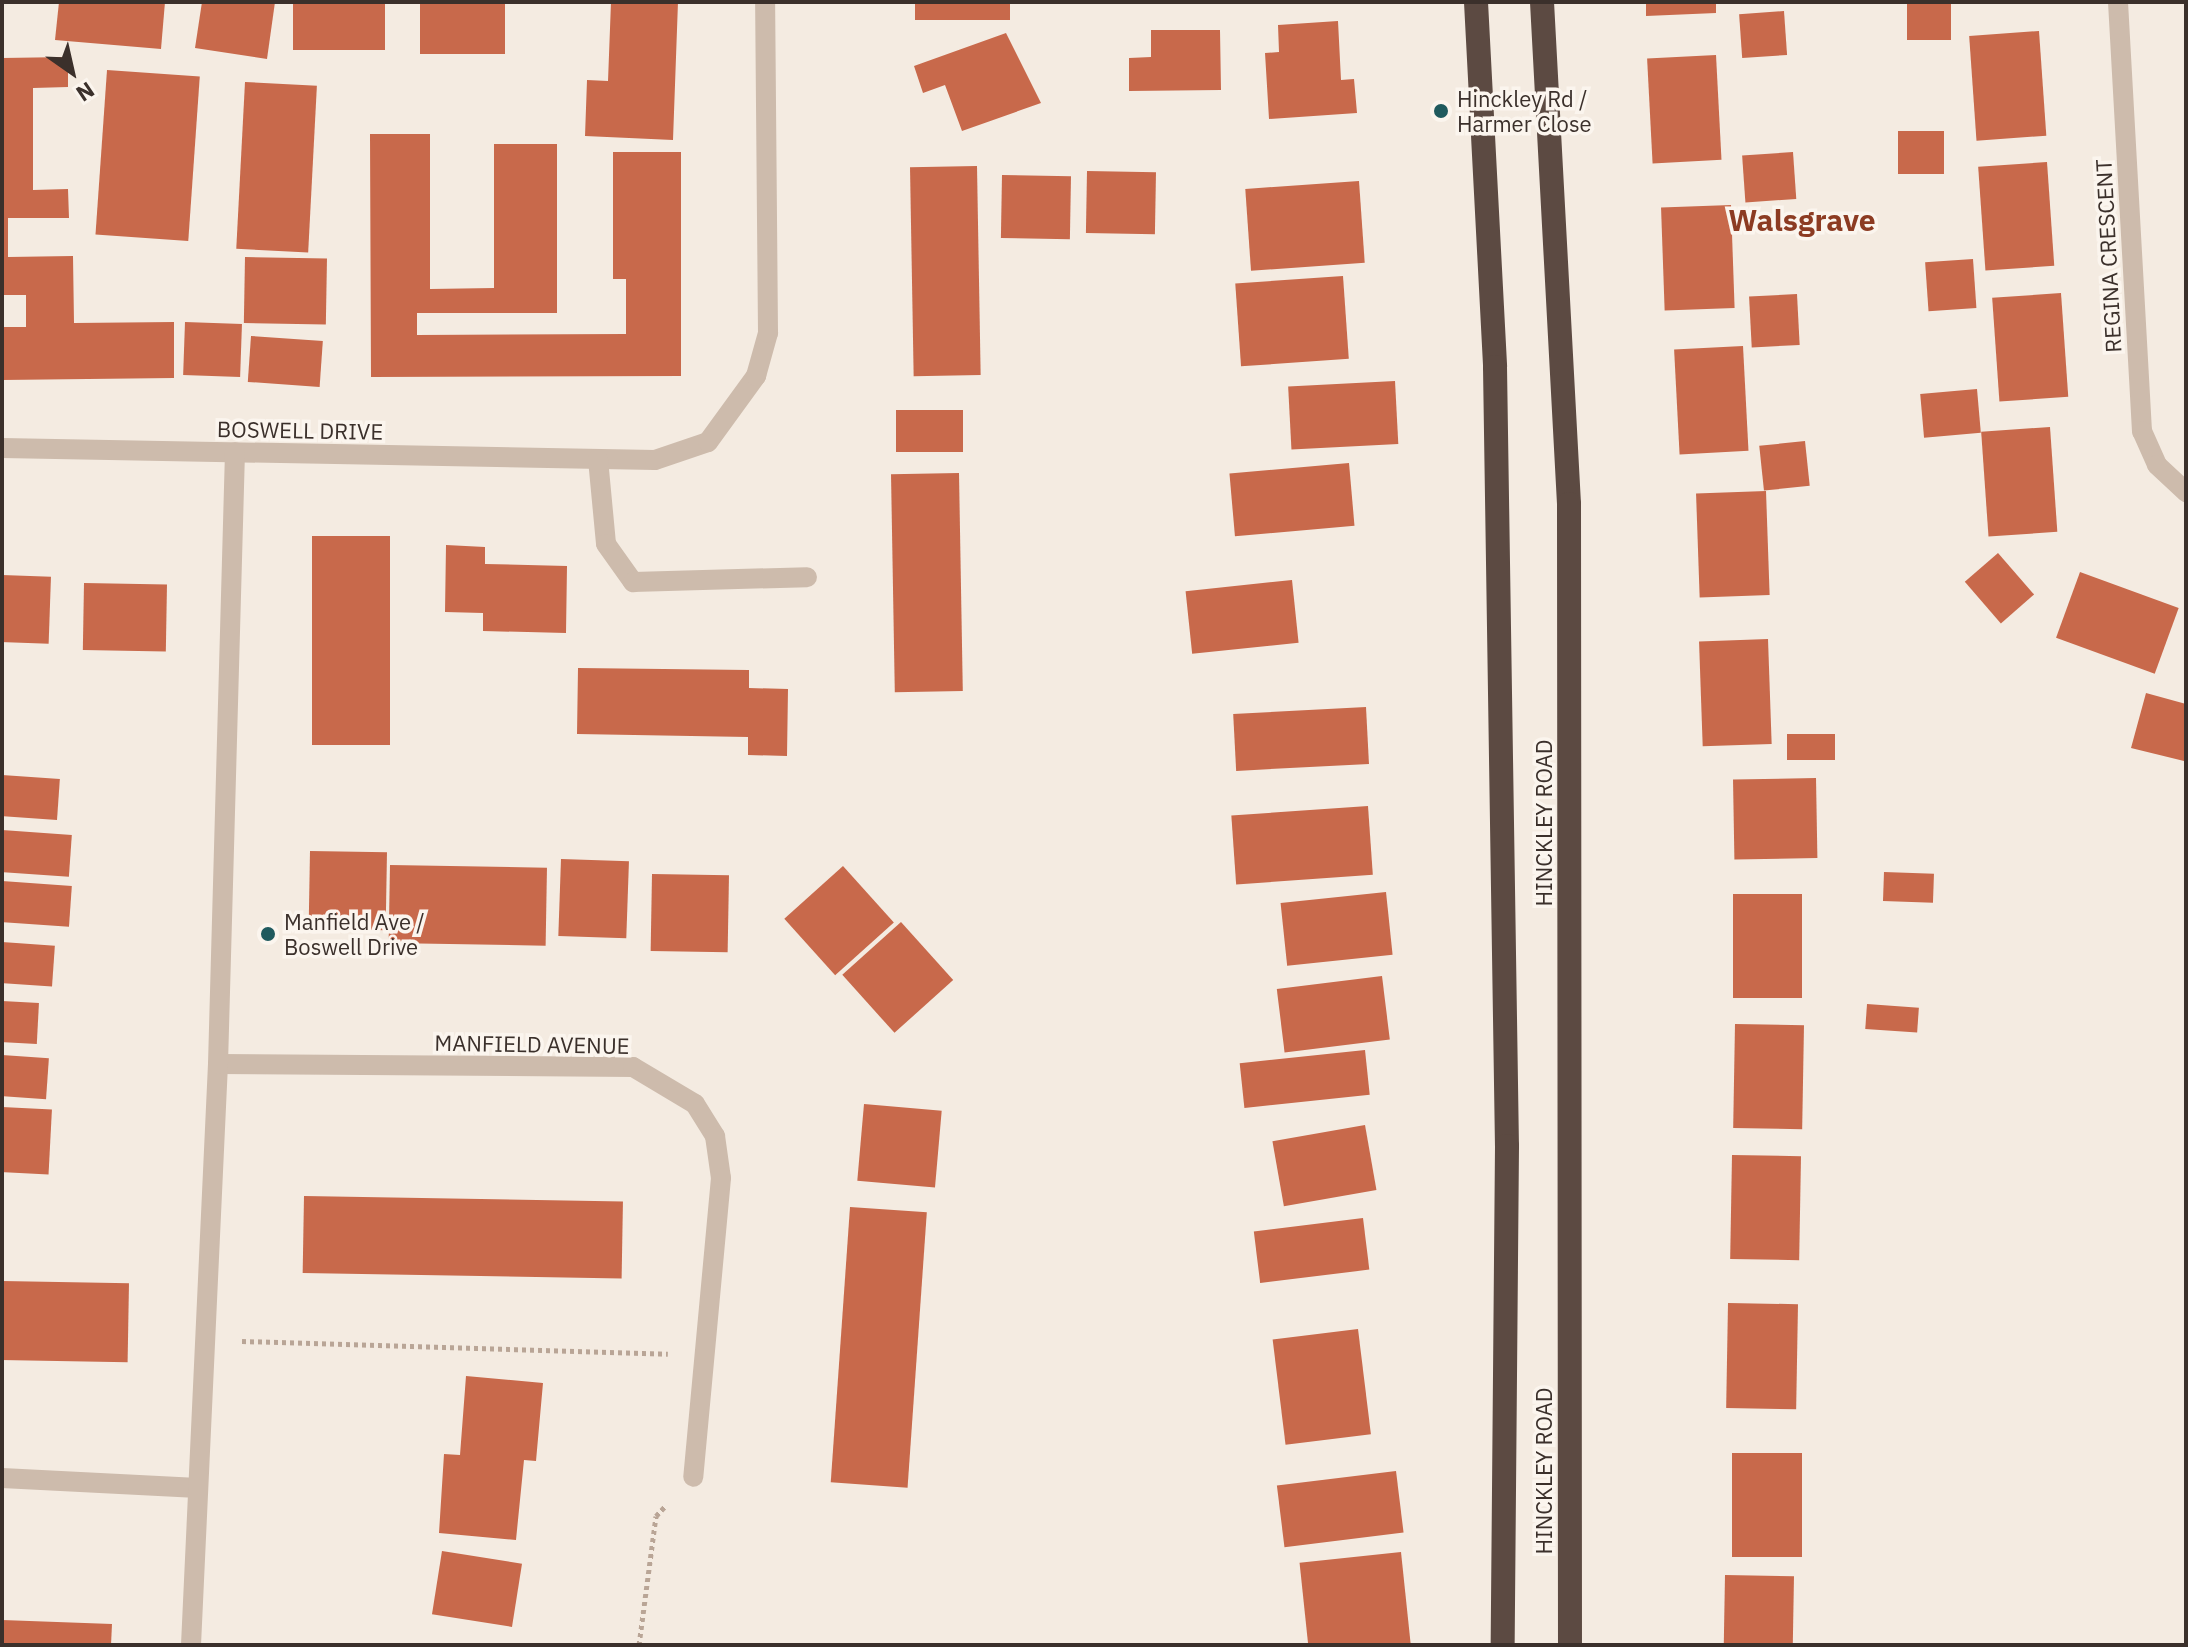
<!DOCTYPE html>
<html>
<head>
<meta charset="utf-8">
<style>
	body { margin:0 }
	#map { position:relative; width:2188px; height:1647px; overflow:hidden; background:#f4ebe1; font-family:"IBM Plex Sans",sans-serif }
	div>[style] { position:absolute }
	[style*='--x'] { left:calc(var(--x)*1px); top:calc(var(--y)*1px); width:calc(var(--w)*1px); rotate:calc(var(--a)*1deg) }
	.building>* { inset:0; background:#c8694b; transform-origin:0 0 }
	.path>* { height:5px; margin-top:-2.5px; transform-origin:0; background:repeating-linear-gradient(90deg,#b9a596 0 4px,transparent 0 8px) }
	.street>* { height:20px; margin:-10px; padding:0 10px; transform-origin:10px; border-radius:10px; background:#cdbbac }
	.highway>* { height:24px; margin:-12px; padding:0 12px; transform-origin:12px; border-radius:12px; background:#5c4a42 }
	.dots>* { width:22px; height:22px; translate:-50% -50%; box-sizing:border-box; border:4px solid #fbf5ee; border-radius:50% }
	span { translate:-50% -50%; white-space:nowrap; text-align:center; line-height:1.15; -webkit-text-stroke:7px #fbf5ee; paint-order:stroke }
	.poi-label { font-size:22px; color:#3b302b }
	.left { translate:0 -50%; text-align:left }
	.street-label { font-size:22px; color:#3b302b }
	.district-label { font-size:30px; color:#8c3b22; font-weight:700 }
	.frame { position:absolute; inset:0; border:4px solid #3b302b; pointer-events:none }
	.north { position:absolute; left:32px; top:32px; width:80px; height:80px; -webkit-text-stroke:6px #fbf5ee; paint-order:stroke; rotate:146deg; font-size:22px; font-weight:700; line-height:32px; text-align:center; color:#3b302b }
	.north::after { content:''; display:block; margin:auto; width:28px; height:36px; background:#3b302b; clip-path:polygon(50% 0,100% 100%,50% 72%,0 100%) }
</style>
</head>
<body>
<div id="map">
	<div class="building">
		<i style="clip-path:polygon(59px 2px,165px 2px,161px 49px,55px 40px)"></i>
		<i style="clip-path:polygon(202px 2px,275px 2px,267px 59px,195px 48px)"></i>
		<i style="left:293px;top:2px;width:92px;height:48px"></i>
		<i style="left:420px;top:2px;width:85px;height:52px"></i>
		<i style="clip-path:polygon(611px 2px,678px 2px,673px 140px,585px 136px,587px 80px,608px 81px)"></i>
		<i style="left:915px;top:2px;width:95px;height:18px"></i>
		<i style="clip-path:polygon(1646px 2px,1716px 2px,1716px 13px,1646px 16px)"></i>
		<i style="left:1907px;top:2px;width:44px;height:38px"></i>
		<i style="left:1784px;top:11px;width:44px;height:45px;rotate:86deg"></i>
		<i style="clip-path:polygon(1338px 21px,1341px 80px,1354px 79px,1357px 113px,1269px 119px,1265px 53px,1279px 52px,1278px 25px)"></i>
		<i style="clip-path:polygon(1151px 30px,1220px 30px,1221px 90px,1129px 91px,1129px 58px,1151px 57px)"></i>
		<i style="left:2039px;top:31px;width:105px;height:70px;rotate:86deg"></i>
		<i style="clip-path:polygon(1006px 33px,1041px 103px,962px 131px,945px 85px,923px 93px,914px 66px)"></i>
		<i style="left:1716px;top:55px;width:105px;height:69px;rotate:87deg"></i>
		<i style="clip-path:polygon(68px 57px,68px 87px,33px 88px,33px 190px,68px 189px,69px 218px,8px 218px,8px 257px,73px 256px,74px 323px,174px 322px,174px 378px,2px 380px,2px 327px,26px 327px,26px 295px,2px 295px,2px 58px)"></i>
		<i style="left:107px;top:70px;width:93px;height:165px;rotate:4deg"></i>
		<i style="left:245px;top:82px;width:72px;height:167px;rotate:3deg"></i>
		<i style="left:1898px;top:131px;width:46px;height:43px"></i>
		<i style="clip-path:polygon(370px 134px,430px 134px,430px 289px,494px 288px,494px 144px,557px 144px,557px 313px,417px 313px,417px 335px,626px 334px,626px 279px,613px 279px,613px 152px,681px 152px,681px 376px,371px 377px)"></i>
		<i style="left:1793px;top:152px;width:47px;height:51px;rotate:86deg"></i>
		<i style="left:2047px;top:162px;width:104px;height:69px;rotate:86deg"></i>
		<i style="left:977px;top:166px;width:209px;height:67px;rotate:89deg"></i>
		<i style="left:1087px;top:171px;width:69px;height:62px;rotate:1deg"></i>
		<i style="left:1002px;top:175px;width:69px;height:63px;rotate:1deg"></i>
		<i style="left:1359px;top:181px;width:82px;height:114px;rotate:86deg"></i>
		<i style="left:1731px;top:205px;width:103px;height:70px;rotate:88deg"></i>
		<i style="left:245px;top:257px;width:82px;height:66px;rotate:1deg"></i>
		<i style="left:1973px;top:259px;width:49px;height:48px;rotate:86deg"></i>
		<i style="left:1343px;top:276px;width:83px;height:108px;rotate:86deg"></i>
		<i style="left:2061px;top:293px;width:104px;height:69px;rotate:86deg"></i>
		<i style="left:1797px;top:294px;width:51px;height:48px;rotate:87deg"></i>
		<i style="left:185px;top:322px;width:57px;height:53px;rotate:2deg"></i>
		<i style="left:251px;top:336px;width:72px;height:46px;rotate:4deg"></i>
		<i style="left:1743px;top:346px;width:105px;height:69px;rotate:87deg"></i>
		<i style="left:1395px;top:381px;width:63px;height:107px;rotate:87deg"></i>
		<i style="left:1977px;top:389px;width:44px;height:57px;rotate:85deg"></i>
		<i style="left:896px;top:410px;width:67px;height:42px"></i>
		<i style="left:2050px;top:427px;width:105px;height:69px;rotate:86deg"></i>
		<i style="left:1805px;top:441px;width:45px;height:46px;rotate:84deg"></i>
		<i style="left:1349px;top:463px;width:63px;height:120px;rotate:85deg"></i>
		<i style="left:959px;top:473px;width:218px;height:68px;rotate:89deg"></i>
		<i style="left:1766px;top:491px;width:104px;height:70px;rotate:88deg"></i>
		<i style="left:312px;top:536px;width:78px;height:209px"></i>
		<i style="clip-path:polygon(446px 545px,485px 547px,485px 564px,567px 566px,566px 633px,483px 631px,483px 613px,445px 612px)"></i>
		<i style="left:1998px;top:553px;width:55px;height:44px;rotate:49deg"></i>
		<i style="left:2080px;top:572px;width:105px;height:70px;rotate:20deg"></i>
		<i style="left:2px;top:575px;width:49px;height:67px;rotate:2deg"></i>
		<i style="left:1292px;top:580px;width:63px;height:107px;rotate:84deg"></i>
		<i style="left:84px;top:583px;width:83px;height:67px;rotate:1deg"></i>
		<i style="left:1768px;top:639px;width:105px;height:69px;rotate:88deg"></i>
		<i style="clip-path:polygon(578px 668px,749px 670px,749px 688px,788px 689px,787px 756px,748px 755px,748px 737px,577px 734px)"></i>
		<i style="clip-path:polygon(2146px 693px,2186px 704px,2184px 761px,2131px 748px)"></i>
		<i style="left:1366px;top:707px;width:57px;height:133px;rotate:87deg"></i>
		<i style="left:1835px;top:734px;width:26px;height:48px;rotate:90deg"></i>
		<i style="left:2px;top:775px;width:58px;height:41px;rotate:4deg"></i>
		<i style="left:1816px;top:778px;width:80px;height:83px;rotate:89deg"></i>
		<i style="left:1368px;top:806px;width:69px;height:137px;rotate:86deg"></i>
		<i style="left:2px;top:830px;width:70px;height:42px;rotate:4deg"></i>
		<i style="left:310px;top:851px;width:77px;height:78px;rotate:1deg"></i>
		<i style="left:561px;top:859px;width:68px;height:77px;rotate:2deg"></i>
		<i style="left:390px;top:865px;width:157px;height:78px;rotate:1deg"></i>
		<i style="left:843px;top:866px;width:76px;height:79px;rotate:48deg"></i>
		<i style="left:1884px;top:872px;width:50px;height:29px;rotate:2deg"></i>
		<i style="left:652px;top:874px;width:77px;height:77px;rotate:1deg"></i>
		<i style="left:2px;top:881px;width:70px;height:41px;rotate:4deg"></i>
		<i style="left:1386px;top:892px;width:63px;height:106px;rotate:84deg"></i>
		<i style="left:1733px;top:894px;width:69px;height:104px"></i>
		<i style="left:901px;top:922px;width:78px;height:79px;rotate:48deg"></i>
		<i style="left:2px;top:942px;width:53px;height:41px;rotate:4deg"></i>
		<i style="left:1382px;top:976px;width:64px;height:106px;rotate:83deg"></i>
		<i style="left:2px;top:1001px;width:37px;height:41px;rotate:3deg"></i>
		<i style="left:1867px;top:1004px;width:52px;height:25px;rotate:4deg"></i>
		<i style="left:1735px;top:1024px;width:69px;height:104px;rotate:1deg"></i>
		<i style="left:1365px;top:1050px;width:45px;height:126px;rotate:84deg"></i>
		<i style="left:2px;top:1055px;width:47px;height:41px;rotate:4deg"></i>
		<i style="left:864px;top:1104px;width:78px;height:77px;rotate:5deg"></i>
		<i style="left:2px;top:1107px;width:50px;height:65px;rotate:3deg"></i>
		<i style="left:1365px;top:1125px;width:66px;height:94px;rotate:80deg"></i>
		<i style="left:1732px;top:1155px;width:69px;height:104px;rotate:1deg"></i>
		<i style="left:304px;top:1196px;width:319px;height:77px;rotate:1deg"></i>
		<i style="left:850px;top:1207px;width:77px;height:276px;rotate:4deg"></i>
		<i style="left:1363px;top:1218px;width:52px;height:110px;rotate:83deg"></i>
		<i style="left:2px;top:1281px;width:127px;height:79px;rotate:1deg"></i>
		<i style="left:1728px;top:1303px;width:70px;height:105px;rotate:1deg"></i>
		<i style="left:1358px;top:1329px;width:106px;height:86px;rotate:83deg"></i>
		<i style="clip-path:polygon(466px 1376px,543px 1383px,536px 1461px,524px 1460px,516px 1540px,439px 1533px,444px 1454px,460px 1455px)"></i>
		<i style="left:1732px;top:1453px;width:70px;height:104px"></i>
		<i style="left:1396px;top:1471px;width:62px;height:120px;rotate:83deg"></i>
		<i style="left:442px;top:1551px;width:81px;height:64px;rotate:9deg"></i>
		<i style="left:1401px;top:1552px;width:94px;height:102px;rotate:84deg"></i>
		<i style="left:1725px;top:1575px;width:69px;height:70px;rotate:1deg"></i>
		<i style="clip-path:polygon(2px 1620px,112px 1624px,111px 1645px,2px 1645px)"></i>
	</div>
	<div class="path">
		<i style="--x:242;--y:1341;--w:426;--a:1.7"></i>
		<i style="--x:639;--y:1645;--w:130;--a:-82.5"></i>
		<i style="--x:656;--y:1516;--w:16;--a:-47"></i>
	</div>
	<div class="street">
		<i style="--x:2118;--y:2;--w:430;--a:86.8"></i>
		<i style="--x:2142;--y:431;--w:37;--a:66"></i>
		<i style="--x:2157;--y:465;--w:40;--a:43"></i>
		<i style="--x:2;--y:448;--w:653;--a:1.05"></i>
		<i style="--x:655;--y:460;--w:56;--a:-18.8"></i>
		<i style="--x:708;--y:442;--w:82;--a:-54"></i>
		<i style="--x:756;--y:376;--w:45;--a:-74.4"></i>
		<i style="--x:768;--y:333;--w:331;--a:-90.5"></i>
		<i style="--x:598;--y:459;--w:85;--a:84.6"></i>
		<i style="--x:606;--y:544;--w:47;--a:54.6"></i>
		<i style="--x:633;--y:582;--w:174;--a:-1.6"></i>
		<i style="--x:218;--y:1064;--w:415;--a:0.4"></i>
		<i style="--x:633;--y:1067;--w:72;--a:30.8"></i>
		<i style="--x:695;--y:1104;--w:38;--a:58"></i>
		<i style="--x:715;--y:1136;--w:42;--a:81.9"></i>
		<i style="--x:721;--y:1178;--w:300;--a:95.3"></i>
		<i style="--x:2;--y:1478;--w:196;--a:2.9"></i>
		<i style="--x:191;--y:1645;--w:582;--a:-87.34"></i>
		<i style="--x:218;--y:1064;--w:612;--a:-88.41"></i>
	</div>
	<div class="highway">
		<i style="--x:1476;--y:2;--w:365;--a:87"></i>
		<i style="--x:1495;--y:367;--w:779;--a:89.12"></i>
		<i style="--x:1507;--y:1146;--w:499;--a:90.5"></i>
		<i style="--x:1542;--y:2;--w:503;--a:86.92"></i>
		<i style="--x:1569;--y:504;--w:1141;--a:89.95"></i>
	</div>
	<div class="dots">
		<i style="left:1441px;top:111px;background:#1f5a5e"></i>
		<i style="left:268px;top:934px;background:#1f5a5e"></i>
	</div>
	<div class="poi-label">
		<span class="left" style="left:1457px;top:111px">Hinckley Rd /<br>Harmer Close</span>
		<span class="left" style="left:284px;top:934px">Manfield Ave /<br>Boswell Drive</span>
	</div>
	<div class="street-label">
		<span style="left:2108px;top:256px;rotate:-93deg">REGINA CRESCENT</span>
		<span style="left:300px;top:430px;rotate:1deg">BOSWELL DRIVE</span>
		<span style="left:1544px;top:823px;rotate:-90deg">HINCKLEY ROAD</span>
		<span style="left:532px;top:1044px;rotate:1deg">MANFIELD AVENUE</span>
		<span style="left:1544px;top:1471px;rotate:-90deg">HINCKLEY ROAD</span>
	</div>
	<div class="district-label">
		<span style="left:1802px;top:220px">Walsgrave</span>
	</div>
	<div class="frame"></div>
	<div class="north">N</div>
</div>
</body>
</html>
